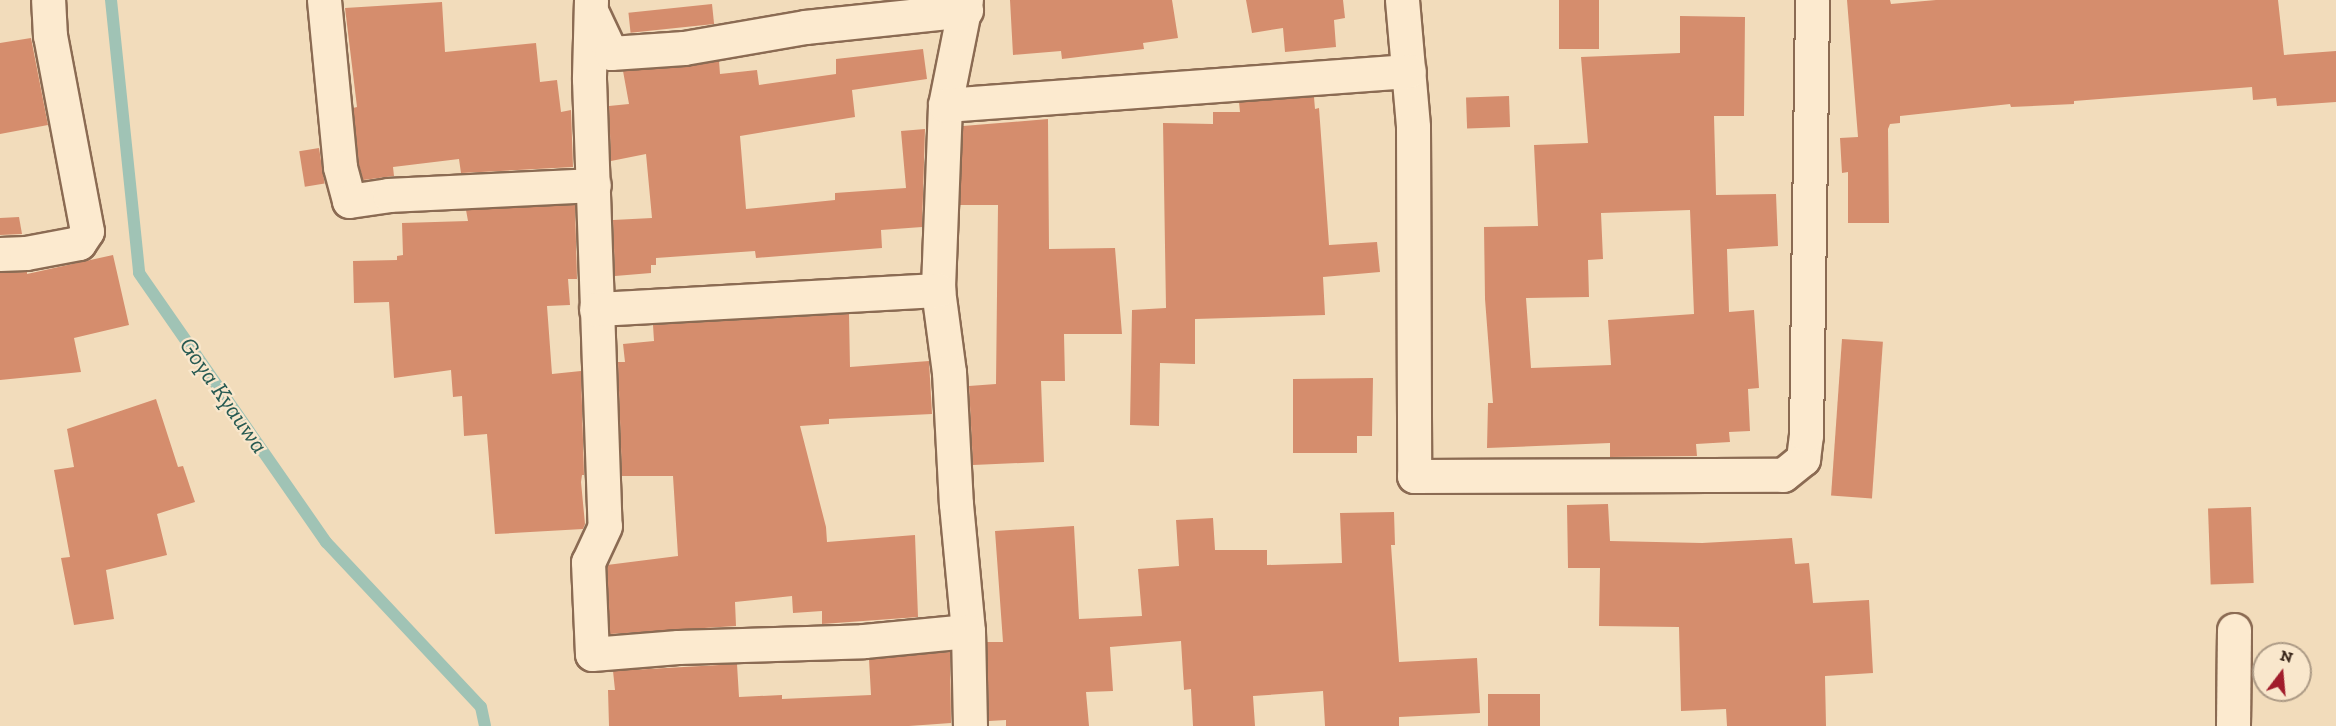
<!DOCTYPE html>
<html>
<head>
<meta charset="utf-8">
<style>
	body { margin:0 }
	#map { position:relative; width:2336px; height:726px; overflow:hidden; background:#f2dcbb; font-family:"Zilla Slab",serif }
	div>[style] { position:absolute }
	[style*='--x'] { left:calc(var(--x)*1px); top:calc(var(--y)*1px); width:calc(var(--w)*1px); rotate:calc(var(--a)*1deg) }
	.stream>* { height:12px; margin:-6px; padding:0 6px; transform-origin:6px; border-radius:6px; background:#a0c3b5 }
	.building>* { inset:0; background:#d58d6d; transform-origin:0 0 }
	.roads { filter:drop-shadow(2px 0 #8b6b53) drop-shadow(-2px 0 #8b6b53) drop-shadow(0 2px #8b6b53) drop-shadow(0 -2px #8b6b53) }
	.street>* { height:33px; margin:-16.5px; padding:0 16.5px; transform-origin:16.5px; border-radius:16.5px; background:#fceacf }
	span { translate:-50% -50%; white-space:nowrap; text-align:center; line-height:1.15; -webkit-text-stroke:4.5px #f9e7cc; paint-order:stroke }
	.water-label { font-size:24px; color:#275a52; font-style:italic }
	.north { position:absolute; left:2252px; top:642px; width:60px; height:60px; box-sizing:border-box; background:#f9e7cc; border:2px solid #ac9a85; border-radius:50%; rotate:16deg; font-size:16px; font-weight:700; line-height:24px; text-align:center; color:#39261a }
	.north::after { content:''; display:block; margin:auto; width:21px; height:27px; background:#a11d2c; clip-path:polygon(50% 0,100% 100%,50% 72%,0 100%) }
</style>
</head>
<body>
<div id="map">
	<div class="stream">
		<i style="--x:111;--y:0;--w:274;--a:84.1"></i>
		<i style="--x:139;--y:273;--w:328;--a:55.2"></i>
		<i style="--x:326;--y:542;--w:226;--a:46.8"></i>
		<i style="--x:481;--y:707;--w:19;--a:78"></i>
	</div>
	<div class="building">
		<i style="clip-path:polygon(1010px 0,1172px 0,1178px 38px,1143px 43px,1144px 49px,1062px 59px,1061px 51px,1013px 55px)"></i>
		<i style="clip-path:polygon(1246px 0,1343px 0,1345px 18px,1334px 20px,1336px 47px,1285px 52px,1283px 28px,1252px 33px)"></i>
		<i style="left:1559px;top:0;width:40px;height:49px"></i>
		<i style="clip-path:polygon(1847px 0,1890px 0,1891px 4px,1936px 0,2278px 0,2284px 55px,2336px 51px,2336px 102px,2277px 106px,2276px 98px,2253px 100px,2252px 87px,2074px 101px,2074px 104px,2011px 107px,2010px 104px,1900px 116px,1900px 123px,1890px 124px,1888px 129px,1889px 223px,1848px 223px,1848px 172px,1842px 173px,1840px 138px,1858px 137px)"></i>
		<i style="clip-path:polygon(442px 2px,445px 52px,536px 43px,540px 82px,557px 80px,561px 112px,571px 110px,573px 167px,461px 173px,459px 159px,393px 167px,394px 176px,363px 180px,359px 164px,353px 108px,357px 107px,345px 8px)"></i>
		<i style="left:712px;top:4px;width:20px;height:84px;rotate:84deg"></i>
		<i style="clip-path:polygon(evenodd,1680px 16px,1745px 17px,1744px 116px,1714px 116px,1716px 195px,1776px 194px,1778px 246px,1727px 249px,1729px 312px,1754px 310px,1759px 388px,1748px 389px,1750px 431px,1729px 432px,1730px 442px,1696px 444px,1697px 456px,1610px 457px,1610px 443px,1487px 448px,1488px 403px,1493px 403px,1485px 299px,1484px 227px,1538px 226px,1534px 145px,1588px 143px,1581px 57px,1680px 53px,1680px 16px,1690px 210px,1694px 314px,1608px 320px,1611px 365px,1531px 368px,1526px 298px,1589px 297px,1588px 260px,1603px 259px,1601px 213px,1690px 210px)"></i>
		<i style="clip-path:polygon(31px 38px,48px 125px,0 134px,0 43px)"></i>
		<i style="clip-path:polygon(923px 49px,927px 79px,852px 90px,855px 117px,740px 136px,746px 209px,835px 200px,835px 193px,906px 188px,901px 131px,925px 129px,922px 227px,881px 230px,882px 248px,756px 258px,755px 251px,656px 258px,656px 265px,651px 265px,651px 273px,615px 276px,613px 220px,652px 218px,646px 154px,611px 161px,609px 106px,629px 104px,623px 71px,685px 67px,719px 61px,720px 74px,757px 70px,759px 85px,836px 74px,836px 59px)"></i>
		<i style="left:1509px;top:96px;width:31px;height:43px;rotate:88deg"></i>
		<i style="clip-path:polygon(1314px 97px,1315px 109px,1319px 108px,1329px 245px,1377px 242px,1380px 272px,1323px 277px,1325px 315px,1195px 319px,1195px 364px,1160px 363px,1159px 426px,1130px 425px,1132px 310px,1166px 308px,1163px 123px,1213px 124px,1213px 112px,1240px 112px,1239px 102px)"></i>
		<i style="clip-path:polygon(1048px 119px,1049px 249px,1115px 248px,1122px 334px,1064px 334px,1065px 381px,1041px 381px,1044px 462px,973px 465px,969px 386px,996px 384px,998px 205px,960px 205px,963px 126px)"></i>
		<i style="left:319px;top:148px;width:36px;height:20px;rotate:81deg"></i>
		<i style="clip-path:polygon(575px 205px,577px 279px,568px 279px,570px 305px,547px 306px,552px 374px,581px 371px,584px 475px,582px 475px,581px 482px,585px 524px,583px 529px,495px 534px,487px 434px,464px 436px,462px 396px,453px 397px,451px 370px,394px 378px,389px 302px,354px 303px,353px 261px,397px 260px,397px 256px,403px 255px,402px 223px,468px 221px,466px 210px)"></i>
		<i style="clip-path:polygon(19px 217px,22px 234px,0 235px,0 218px)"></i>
		<i style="clip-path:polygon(113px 255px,129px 325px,74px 338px,81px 372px,0 380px,0 273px,27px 272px,27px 274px)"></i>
		<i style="clip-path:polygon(849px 314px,850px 367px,929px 361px,932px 414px,829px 419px,829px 424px,800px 426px,826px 527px,827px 542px,915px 535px,918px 617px,822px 624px,822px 611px,793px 613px,792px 596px,735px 602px,736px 626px,610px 634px,607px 565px,678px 556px,673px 476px,622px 476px,618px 362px,625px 362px,623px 344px,654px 341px,653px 325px)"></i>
		<i style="left:1842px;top:339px;width:41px;height:157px;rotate:4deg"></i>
		<i style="clip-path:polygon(1373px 378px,1372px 436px,1357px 436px,1357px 453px,1293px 453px,1293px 379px)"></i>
		<i style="clip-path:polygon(156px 399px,178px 467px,183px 466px,195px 502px,157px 514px,167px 555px,106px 570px,114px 619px,74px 625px,61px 558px,70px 557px,54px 470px,74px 467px,67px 429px)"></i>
		<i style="clip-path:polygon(1608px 504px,1610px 541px,1702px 543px,1792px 538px,1795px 564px,1809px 563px,1813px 603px,1869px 600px,1873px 673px,1825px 676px,1826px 726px,1727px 726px,1726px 709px,1681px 711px,1679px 627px,1599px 626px,1600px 568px,1568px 568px,1567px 505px)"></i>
		<i style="left:2251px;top:507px;width:76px;height:43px;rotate:88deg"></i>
		<i style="clip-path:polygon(1394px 512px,1395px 545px,1391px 545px,1399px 662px,1477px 658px,1480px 713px,1399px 717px,1399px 726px,1325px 726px,1323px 691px,1253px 696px,1255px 726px,1193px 726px,1191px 689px,1184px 690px,1181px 641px,1110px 647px,1113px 691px,1086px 692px,1089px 726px,1006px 726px,1006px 720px,989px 721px,987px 642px,1003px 642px,995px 531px,1074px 526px,1079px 619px,1142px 616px,1138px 569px,1179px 566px,1176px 520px,1213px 518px,1215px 550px,1267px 550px,1267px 565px,1342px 563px,1340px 513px)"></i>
		<i style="clip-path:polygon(950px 652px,951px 723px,909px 726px,609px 726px,608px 690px,615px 690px,613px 671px,737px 664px,739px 697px,782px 695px,782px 699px,871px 695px,869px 659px)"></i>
		<i style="left:1540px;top:694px;width:32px;height:52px;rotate:90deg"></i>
	</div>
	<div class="roads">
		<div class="street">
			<i style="--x:324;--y:0;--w:168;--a:84.5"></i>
			<i style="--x:340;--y:167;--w:35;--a:75"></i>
			<i style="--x:349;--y:201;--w:40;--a:-8.5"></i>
			<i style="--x:389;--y:195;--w:205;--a:-2.8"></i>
			<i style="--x:591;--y:0;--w:79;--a:91.5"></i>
			<i style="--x:589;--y:79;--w:447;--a:88"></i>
			<i style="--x:605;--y:526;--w:40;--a:115"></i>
			<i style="--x:588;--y:562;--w:92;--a:87.5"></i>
			<i style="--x:592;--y:654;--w:86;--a:-4.7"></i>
			<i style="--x:678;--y:647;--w:186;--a:-1.8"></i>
			<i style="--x:864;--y:641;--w:104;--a:-5.5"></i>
			<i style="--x:966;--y:0;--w:107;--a:101.3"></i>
			<i style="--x:945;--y:105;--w:185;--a:92.2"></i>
			<i style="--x:938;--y:290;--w:83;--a:82.4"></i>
			<i style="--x:949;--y:372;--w:132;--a:87"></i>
			<i style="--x:956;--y:504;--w:128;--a:84.6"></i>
			<i style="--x:968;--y:631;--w:95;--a:88.8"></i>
			<i style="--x:1402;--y:0;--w:127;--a:85"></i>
			<i style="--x:1413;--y:127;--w:349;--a:89.8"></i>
			<i style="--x:1414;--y:476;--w:369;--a:-0.2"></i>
			<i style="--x:1783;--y:475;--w:26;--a:-39"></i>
			<i style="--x:1803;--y:459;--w:24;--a:-83"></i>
			<i style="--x:1806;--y:435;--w:435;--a:-89.2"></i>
			<i style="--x:593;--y:15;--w:42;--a:64.7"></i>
			<i style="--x:611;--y:53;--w:73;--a:-3.9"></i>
			<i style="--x:684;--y:48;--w:123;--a:-9.8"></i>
			<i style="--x:805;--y:27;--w:162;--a:-6"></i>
			<i style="--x:945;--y:105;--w:465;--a:-4.2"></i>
			<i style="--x:0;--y:254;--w:26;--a:-2"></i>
			<i style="--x:26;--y:253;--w:54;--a:-10.7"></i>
			<i style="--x:79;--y:243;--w:14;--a:-56"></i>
			<i style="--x:87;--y:231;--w:198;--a:-100.7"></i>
			<i style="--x:50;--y:36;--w:36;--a:-93"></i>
			<i style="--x:596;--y:309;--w:343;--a:-3.2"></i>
			<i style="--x:2233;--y:726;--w:96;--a:-89.4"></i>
		</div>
	</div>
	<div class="water-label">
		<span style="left:224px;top:395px;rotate:55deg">Goya Kyauwa</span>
	</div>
	<div class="north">N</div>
</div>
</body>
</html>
